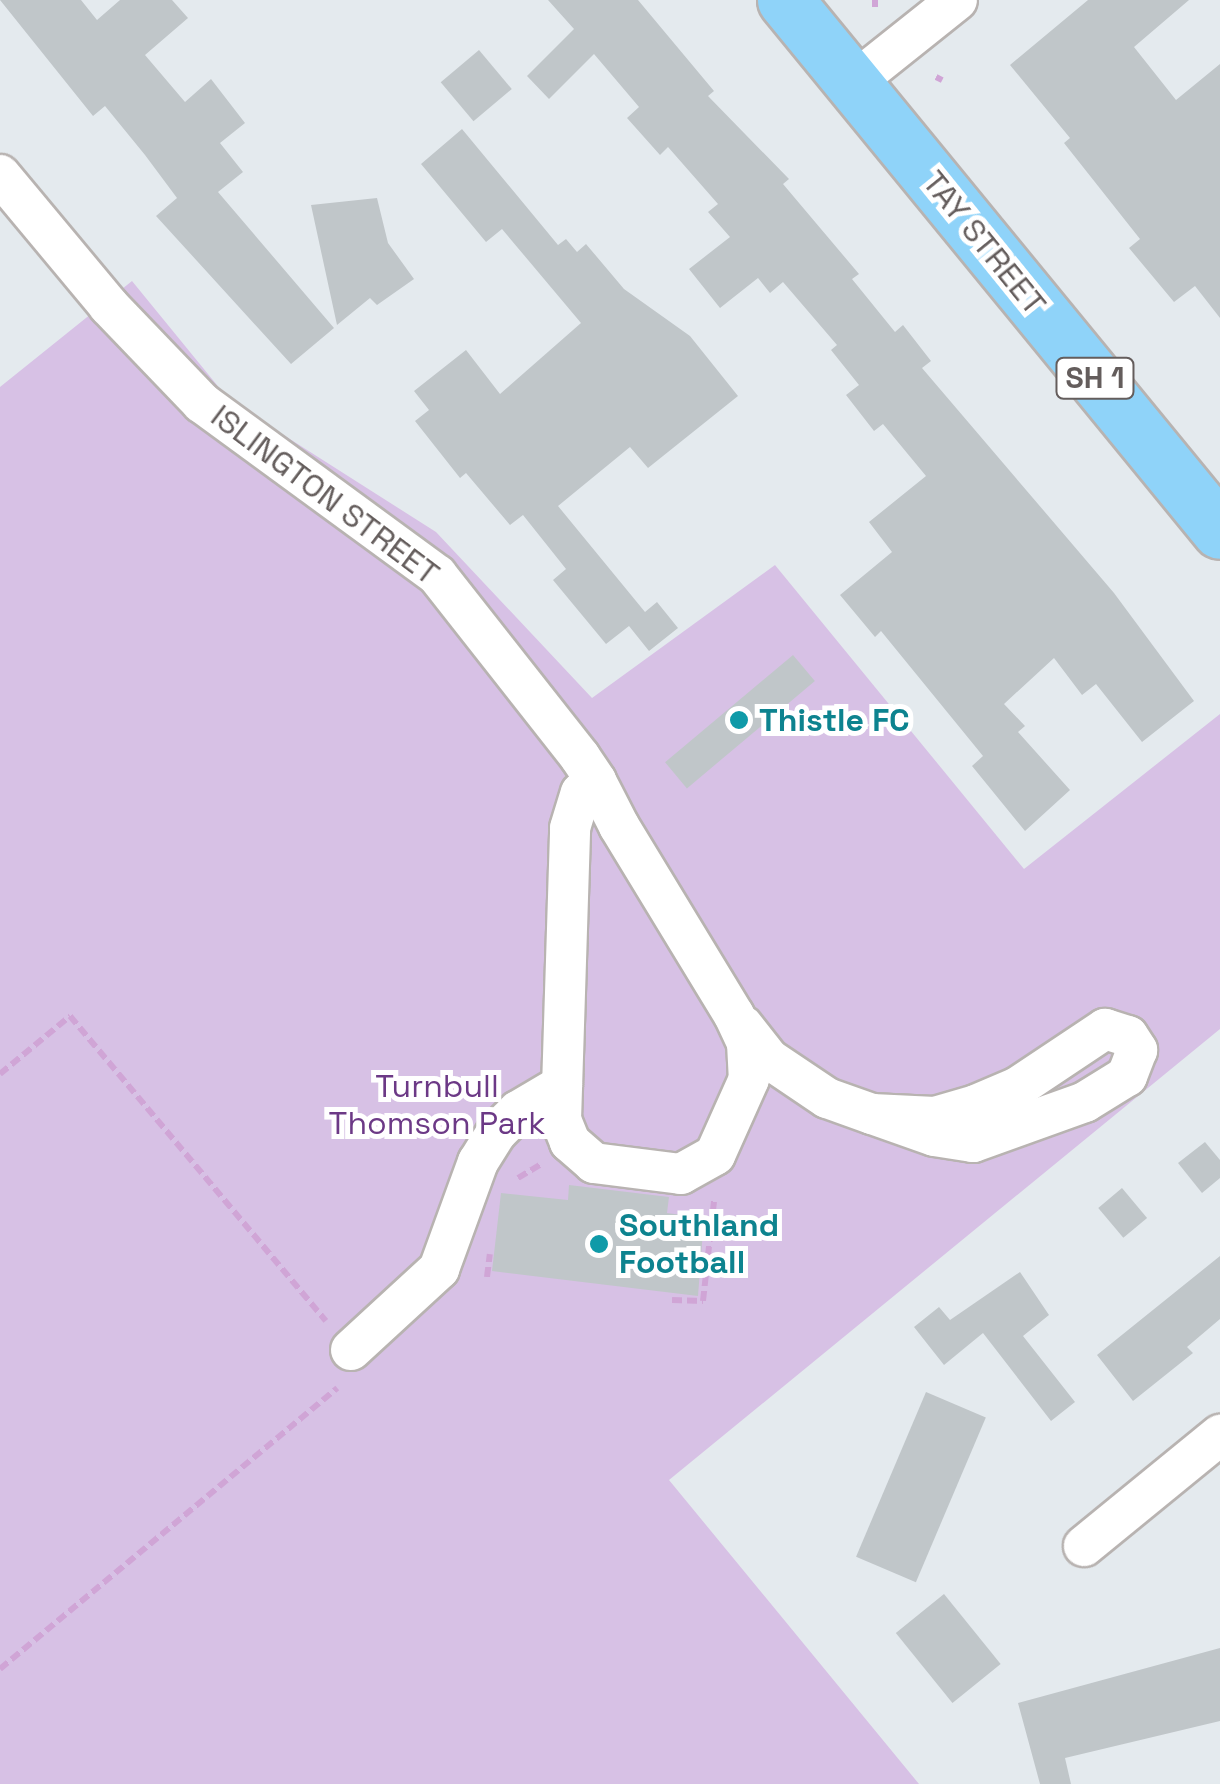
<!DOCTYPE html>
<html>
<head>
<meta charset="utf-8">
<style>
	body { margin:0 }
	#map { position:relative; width:1220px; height:1784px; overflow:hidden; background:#e4eaee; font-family:"Space Grotesk",sans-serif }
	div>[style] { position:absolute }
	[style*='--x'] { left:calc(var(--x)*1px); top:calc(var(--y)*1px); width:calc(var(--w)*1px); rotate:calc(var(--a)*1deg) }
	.green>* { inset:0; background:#d7c1e5 }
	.building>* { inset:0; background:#c0c6c9; transform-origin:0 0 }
	.path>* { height:6px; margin-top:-3px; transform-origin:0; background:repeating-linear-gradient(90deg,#d0a5d6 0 10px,transparent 0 15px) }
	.roads { filter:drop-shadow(2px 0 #b8b3b1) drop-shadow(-2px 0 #b8b3b1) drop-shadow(0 2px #b8b3b1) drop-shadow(0 -2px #b8b3b1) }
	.minor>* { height:40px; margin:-20px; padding:0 20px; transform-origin:20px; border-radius:20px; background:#fff }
	.highway>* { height:55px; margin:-27.5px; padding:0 27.5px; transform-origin:27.5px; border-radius:27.5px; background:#8fd3f9 }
	.dots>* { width:28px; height:28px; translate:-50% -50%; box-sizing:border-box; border:5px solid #fff; border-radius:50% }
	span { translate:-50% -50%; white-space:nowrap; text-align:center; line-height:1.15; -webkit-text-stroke:10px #fff; paint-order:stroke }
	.shield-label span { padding:2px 8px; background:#fff; border:2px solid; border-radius:8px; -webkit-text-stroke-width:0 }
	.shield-label { font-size:30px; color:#645d5c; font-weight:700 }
	.street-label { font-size:32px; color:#645d5c }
	.culture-label { font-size:32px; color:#0d838f; font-weight:700 }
	.left { translate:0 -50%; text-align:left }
	.park-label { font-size:32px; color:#6c3986 }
</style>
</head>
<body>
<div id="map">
	<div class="green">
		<i style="clip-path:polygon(132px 281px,230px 401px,436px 532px,592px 698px,775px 565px,1024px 869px,1220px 714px,1220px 1029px,669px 1480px,919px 1784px,0 1784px,0 387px)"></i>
	</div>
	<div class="building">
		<i style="clip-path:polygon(0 0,81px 0,97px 20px,120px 0,172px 0,188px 18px,145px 55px,185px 102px,211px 79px,245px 123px,220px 143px,243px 172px,218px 192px,334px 328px,291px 364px,156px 216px,177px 198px,145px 155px,105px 106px,93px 116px)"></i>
		<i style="clip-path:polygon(548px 0,638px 0,714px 91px,708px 96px,789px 179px,783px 184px,859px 274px,852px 279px,895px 332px,903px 325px,931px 361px,922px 368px,1114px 593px,1194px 701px,1142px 742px,1096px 684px,1082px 695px,1054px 658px,1004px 704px,1025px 726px,1018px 732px,1070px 790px,1025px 831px,972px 766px,983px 756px,881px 631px,875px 637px,840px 595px,892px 552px,869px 522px,926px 476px,883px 424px,874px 431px,846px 395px,859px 385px,831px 350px,837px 345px,783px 282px,770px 293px,758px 278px,720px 308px,689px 269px,730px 237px,708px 212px,718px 204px,668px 147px,660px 155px,627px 118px,639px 107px,594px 54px,549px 99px,527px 76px,574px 29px)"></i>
		<i style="clip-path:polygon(1088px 0,1189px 0,1134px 47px,1176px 100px,1220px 64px,1220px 318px,1195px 286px,1174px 302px,1129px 248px,1140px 239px,1064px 143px,1070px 138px,1010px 65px)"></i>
		<i style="left:479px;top:50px;width:51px;height:50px;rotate:50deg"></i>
		<i style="clip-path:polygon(462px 129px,558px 245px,566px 239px,577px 252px,586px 244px,624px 289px,690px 336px,738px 396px,648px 468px,630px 447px,558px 506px,645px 612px,657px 602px,678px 628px,649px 651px,629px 626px,606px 644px,553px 580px,566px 569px,523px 515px,510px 525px,466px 473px,460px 478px,415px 421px,429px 410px,414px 391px,466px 350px,500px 394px,581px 323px,502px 229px,486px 242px,421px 164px)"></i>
		<i style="clip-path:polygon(377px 198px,388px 243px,414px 279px,377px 305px,370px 298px,337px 325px,311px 205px)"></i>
		<i style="left:793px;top:655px;width:34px;height:167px;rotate:50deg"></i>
		<i style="clip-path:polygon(1205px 1142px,1220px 1160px,1220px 1178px,1202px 1193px,1178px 1163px)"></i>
		<i style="clip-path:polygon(569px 1185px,669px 1197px,667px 1213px,704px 1218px,698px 1296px,492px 1271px,501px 1193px,568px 1200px)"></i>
		<i style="left:1122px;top:1188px;width:39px;height:31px;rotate:50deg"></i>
		<i style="clip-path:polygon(1220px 1256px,1220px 1319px,1187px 1347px,1193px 1353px,1133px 1401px,1097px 1355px)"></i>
		<i style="clip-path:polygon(1020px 1272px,1049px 1315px,1023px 1336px,1075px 1402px,1051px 1421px,983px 1333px,944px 1365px,914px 1327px,939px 1307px,950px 1320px)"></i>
		<i style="left:926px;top:1392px;width:65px;height:179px;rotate:23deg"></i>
		<i style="left:944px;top:1594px;width:90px;height:62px;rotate:51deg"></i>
		<i style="clip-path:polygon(1220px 1648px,1220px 1721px,1065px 1758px,1071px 1784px,1040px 1784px,1018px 1703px)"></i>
	</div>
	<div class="path">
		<i style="--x:875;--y:7;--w:7;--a:-90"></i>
		<i style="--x:936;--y:77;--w:7;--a:27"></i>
		<i style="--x:0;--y:1074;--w:91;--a:-39.6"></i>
		<i style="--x:70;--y:1016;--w:398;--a:50"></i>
		<i style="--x:518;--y:1178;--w:27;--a:-31"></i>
		<i style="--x:487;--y:1277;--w:23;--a:-83"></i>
		<i style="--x:672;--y:1300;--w:31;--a:2"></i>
		<i style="--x:703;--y:1301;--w:101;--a:-83.7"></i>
		<i style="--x:0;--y:1669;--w:439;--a:-39.8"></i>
	</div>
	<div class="roads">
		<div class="minor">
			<i style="--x:853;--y:83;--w:133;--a:-38.6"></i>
			<i style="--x:0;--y:175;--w:170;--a:50.2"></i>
			<i style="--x:109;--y:306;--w:134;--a:46.2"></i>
			<i style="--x:202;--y:403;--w:291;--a:36.2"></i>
			<i style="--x:437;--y:575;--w:231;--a:51.8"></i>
			<i style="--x:580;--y:757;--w:29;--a:56"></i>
			<i style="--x:596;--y:781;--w:51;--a:62.9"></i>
			<i style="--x:619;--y:826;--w:221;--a:58.7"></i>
			<i style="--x:734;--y:1015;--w:31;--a:65"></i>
			<i style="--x:747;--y:1043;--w:36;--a:87"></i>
			<i style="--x:749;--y:1079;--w:83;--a:114.1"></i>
			<i style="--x:715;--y:1155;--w:39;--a:151"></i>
			<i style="--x:681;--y:1174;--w:88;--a:-172.8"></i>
			<i style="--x:594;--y:1163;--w:32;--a:-139"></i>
			<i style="--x:570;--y:1142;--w:24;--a:-112"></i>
			<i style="--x:561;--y:1120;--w:292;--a:-88.2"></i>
			<i style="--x:570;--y:828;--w:37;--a:-73"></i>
			<i style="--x:581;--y:793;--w:19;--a:-39"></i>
			<i style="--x:743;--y:1026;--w:42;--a:51.8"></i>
			<i style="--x:769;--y:1059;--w:70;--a:33.9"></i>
			<i style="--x:827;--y:1098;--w:48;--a:19.6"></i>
			<i style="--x:872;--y:1114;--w:63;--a:2.7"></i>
			<i style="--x:935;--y:1117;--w:43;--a:-16.3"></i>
			<i style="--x:976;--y:1105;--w:46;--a:-23.2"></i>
			<i style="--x:1018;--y:1087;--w:105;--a:-33.7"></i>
			<i style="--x:1105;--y:1029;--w:24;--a:17"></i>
			<i style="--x:1128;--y:1036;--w:17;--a:57"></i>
			<i style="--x:1137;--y:1050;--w:28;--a:111"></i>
			<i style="--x:1127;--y:1076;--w:49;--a:148.2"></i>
			<i style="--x:1085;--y:1102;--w:119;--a:160.3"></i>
			<i style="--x:973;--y:1142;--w:39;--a:-171"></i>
			<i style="--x:934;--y:1136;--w:66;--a:-160.5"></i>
			<i style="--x:351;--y:1350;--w:120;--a:-42.6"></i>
			<i style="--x:439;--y:1269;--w:114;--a:-70"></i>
			<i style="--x:478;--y:1162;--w:34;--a:-58"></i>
			<i style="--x:496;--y:1133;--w:31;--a:-45"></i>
			<i style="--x:518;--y:1111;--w:51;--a:-30.6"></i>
			<i style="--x:1084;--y:1546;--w:176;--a:-39.2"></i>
		</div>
		<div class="highway">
			<i style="--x:785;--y:0;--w:686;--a:50.68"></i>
		</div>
	</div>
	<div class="dots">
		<i style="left:739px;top:720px;background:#0f9aa8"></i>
		<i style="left:599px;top:1244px;background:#0f9aa8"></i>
	</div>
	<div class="shield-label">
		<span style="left:1095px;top:378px">SH 1</span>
	</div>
	<div class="street-label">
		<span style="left:984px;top:243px;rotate:51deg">TAY STREET</span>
		<span style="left:325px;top:495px;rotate:37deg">ISLINGTON STREET</span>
	</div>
	<div class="culture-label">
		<span class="left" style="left:759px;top:720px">Thistle FC</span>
		<span class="left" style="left:619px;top:1244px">Southland<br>Football</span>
	</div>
	<div class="park-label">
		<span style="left:437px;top:1105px">Turnbull<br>Thomson Park</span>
	</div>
</div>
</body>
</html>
